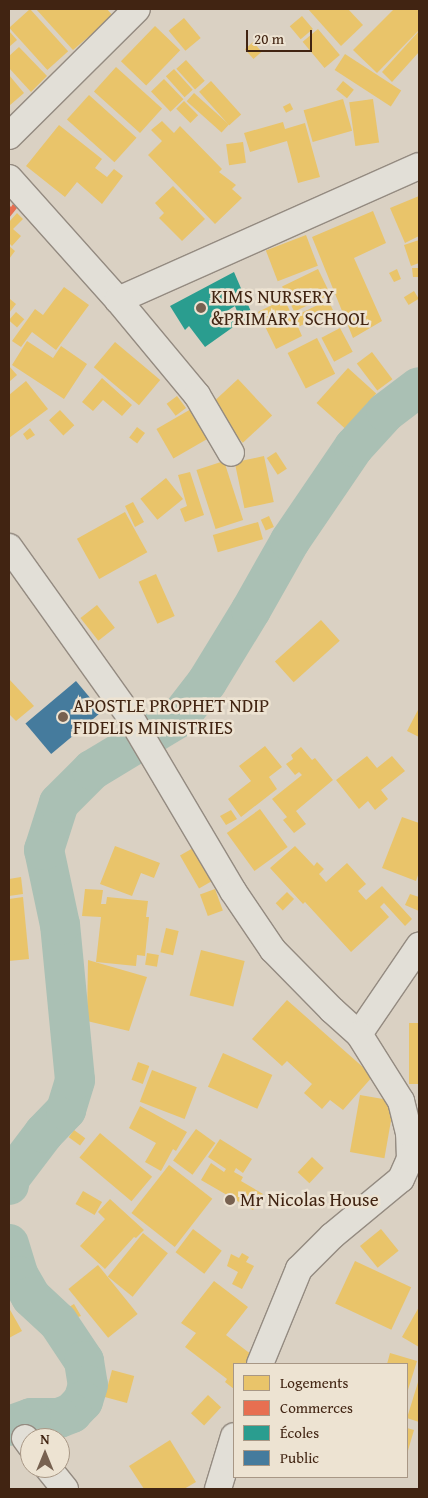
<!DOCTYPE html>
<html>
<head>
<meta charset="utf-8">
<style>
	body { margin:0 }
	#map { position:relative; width:428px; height:1498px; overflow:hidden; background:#dad1c3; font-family:"Gentium Book Plus",serif }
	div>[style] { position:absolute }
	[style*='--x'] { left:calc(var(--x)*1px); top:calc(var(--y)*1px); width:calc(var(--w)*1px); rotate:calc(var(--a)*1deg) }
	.homes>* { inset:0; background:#e9c46a; transform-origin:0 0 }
	.shops>* { inset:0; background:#e76f51 }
	.schools>* { inset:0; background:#2a9d8f }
	.public>* { inset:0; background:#457b9d; transform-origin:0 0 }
	.river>* { height:40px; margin:-20px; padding:0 20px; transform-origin:20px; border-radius:20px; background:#aac0b4 }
	.roads { filter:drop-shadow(1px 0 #948b81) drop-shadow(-1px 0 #948b81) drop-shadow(0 1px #948b81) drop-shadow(0 -1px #948b81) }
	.minor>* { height:26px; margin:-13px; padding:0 13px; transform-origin:13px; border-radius:13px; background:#e2dfd7 }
	.dots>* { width:14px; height:14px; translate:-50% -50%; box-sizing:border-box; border:2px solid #ede3d2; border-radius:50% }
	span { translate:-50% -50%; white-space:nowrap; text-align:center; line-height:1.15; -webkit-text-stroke:5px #ede3d2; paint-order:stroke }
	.poi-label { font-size:19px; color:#412412 }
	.left { translate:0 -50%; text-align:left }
	.frame { position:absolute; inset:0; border:10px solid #412412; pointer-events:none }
	.legend { position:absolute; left:233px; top:1363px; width:175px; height:115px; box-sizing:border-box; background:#ede3d2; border:1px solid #a89785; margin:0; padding:6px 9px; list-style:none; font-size:15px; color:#412412 }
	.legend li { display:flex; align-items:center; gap:10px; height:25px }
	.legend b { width:25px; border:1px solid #a89785 }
	.north { position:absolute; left:20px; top:1428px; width:50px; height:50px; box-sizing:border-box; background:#ede3d2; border:1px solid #a89785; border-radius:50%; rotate:0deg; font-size:14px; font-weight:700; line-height:20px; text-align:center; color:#412412 }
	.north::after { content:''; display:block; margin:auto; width:18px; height:22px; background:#776150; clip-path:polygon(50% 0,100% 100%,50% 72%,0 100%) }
	.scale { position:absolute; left:246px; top:30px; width:66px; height:22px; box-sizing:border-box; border:2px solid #412412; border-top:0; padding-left:6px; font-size:15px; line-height:18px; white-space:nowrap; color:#412412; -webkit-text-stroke:4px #ede3d2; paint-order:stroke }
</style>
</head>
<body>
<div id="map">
	<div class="homes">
		<i style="left:30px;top:9px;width:57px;height:28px;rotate:48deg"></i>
		<i style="clip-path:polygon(36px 9px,107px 9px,113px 16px,73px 50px)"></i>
		<i style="clip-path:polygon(308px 9px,348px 9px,363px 25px,341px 46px)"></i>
		<i style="clip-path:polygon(394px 9px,419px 9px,419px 30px,377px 73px,353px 50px)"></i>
		<i style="left:302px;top:16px;width:17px;height:16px;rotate:50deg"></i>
		<i style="left:184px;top:18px;width:26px;height:20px;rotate:50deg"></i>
		<i style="left:155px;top:26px;width:35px;height:49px;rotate:44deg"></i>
		<i style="left:318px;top:29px;width:34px;height:20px;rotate:50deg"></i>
		<i style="clip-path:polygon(9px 31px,17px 40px,9px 47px)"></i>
		<i style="clip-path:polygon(419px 31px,419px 52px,392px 82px,382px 72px)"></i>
		<i style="left:253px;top:42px;width:13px;height:11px;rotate:48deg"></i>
		<i style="clip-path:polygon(19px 47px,47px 76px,31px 92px,9px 68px,9px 56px)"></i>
		<i style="left:345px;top:54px;width:67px;height:19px;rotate:33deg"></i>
		<i style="left:186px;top:60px;width:28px;height:13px;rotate:48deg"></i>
		<i style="left:116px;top:67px;width:62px;height:33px;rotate:42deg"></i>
		<i style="left:174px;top:69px;width:28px;height:11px;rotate:48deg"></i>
		<i style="clip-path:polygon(9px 75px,24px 93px,9px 106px)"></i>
		<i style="left:164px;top:79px;width:28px;height:18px;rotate:46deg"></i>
		<i style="left:211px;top:81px;width:45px;height:16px;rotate:48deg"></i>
		<i style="left:343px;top:81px;width:14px;height:11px;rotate:39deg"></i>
		<i style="left:194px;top:93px;width:47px;height:11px;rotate:42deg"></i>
		<i style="left:89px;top:95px;width:64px;height:33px;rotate:42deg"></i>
		<i style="left:343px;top:99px;width:33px;height:41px;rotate:74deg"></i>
		<i style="left:373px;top:99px;width:44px;height:24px;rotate:82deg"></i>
		<i style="left:184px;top:101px;width:20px;height:11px;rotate:45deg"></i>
		<i style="left:290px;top:103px;width:7px;height:8px;rotate:63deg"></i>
		<i style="clip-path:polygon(162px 121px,174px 133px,180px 126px,222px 169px,219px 172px,236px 185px,232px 189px,242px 198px,215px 224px,148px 155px,162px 141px,151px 130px)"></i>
		<i style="clip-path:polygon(283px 122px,285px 129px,305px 123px,320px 177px,298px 183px,287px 141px,250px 152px,244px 133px)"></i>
		<i style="clip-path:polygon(59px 125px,102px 159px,95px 168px,107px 177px,114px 169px,123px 176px,102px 204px,77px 182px,65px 197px,26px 166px)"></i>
		<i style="left:243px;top:142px;width:21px;height:17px;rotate:82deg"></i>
		<i style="clip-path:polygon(173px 186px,205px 219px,182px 241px,159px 218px,164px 213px,155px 203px)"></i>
		<i style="clip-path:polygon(419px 196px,419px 236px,405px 243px,390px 208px)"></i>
		<i style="clip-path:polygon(373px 211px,386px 243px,354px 258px,382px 321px,353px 338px,312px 237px)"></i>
		<i style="clip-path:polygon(17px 213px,23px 219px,13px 229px,21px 236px,12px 246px,9px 243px,9px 222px)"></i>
		<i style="left:306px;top:235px;width:33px;height:43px;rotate:69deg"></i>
		<i style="clip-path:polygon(419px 240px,419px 263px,411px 266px,404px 245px)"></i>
		<i style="clip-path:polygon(9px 246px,15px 251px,9px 259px)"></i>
		<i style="clip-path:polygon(412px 268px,419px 268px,419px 277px,413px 277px)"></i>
		<i style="left:318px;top:269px;width:28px;height:40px;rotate:64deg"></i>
		<i style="clip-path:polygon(397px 269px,401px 279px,394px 282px,389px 273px)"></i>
		<i style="clip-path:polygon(64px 287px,89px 305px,56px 350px,32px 332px,21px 347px,12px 341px,35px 309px,43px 315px)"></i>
		<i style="left:414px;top:291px;width:9px;height:12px;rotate:58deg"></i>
		<i style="clip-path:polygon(10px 299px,16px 304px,9px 313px,9px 301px)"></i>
		<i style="clip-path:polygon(284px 299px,293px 317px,328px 300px,333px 310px,298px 327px,302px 336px,276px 349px,258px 312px)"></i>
		<i style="left:16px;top:312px;width:11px;height:11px;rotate:41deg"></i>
		<i style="left:337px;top:313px;width:9px;height:9px;rotate:72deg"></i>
		<i style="left:340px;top:328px;width:27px;height:21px;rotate:62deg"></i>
		<i style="left:317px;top:338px;width:40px;height:33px;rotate:63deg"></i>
		<i style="clip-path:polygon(27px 341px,53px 358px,61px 346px,87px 364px,64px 399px,12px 365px)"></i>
		<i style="left:115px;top:342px;width:59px;height:33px;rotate:40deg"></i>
		<i style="left:372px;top:352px;width:34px;height:19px;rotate:53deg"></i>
		<i style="clip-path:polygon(9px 366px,17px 375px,9px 382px)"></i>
		<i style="left:348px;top:368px;width:38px;height:47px;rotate:42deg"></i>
		<i style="clip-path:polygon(102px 378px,132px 405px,122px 416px,103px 400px,93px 411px,82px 402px)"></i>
		<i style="left:238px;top:379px;width:50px;height:40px;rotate:47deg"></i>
		<i style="clip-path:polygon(26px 381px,48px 409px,9px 438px,9px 395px)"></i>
		<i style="left:177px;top:396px;width:15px;height:13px;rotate:53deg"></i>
		<i style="left:198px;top:405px;width:34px;height:48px;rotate:60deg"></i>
		<i style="left:60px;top:410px;width:21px;height:15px;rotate:47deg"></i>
		<i style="left:137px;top:427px;width:10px;height:13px;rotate:37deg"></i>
		<i style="clip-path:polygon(30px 428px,35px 435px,27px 440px,23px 434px)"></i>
		<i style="left:276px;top:452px;width:20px;height:11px;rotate:57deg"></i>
		<i style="left:264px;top:456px;width:47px;height:30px;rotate:78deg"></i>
		<i style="left:224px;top:461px;width:62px;height:29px;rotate:72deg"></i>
		<i style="clip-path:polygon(190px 472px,204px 515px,185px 522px,180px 509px,187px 506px,178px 475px)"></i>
		<i style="left:166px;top:478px;width:27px;height:33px;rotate:51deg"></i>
		<i style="clip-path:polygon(133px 502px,144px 522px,135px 527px,125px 506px)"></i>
		<i style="left:125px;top:512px;width:46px;height:55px;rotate:61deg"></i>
		<i style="left:269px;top:516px;width:12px;height:9px;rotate:66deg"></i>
		<i style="left:258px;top:522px;width:18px;height:47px;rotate:74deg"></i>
		<i style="left:156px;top:574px;width:46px;height:19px;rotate:66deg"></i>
		<i style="left:97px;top:605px;width:29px;height:21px;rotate:52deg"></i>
		<i style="left:321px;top:620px;width:28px;height:62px;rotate:48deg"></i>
		<i style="clip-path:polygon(9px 679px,34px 706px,16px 721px,9px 714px)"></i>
		<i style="clip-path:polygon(419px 708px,419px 737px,407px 731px)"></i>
		<i style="clip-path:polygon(265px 746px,282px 767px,269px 777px,277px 789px,241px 817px,228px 799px,251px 781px,239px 766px)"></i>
		<i style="clip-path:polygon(301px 747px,312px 760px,315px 758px,333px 780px,296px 811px,306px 824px,294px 833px,283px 820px,287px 817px,272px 799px,302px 775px,299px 772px,295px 775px,286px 764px,293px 759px,291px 755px)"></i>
		<i style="clip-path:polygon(367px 756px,377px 768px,392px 756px,405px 771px,381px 790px,388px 799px,375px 810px,368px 801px,359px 809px,336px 780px)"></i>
		<i style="left:260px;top:809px;width:47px;height:41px;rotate:54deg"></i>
		<i style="clip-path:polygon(231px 810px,237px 819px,226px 825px,220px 816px)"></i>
		<i style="clip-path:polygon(402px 817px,419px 823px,419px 872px,416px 881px,382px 868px)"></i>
		<i style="clip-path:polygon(115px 846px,160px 863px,154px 878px,141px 873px,132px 896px,100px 884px)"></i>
		<i style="clip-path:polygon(295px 846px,314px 866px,317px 862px,324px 869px,319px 874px,326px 882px,347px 863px,366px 884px,358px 891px,366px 900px,382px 886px,412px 919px,405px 926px,384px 903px,380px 907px,389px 917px,351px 952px,305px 902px,303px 904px,270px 868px)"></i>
		<i style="left:193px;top:848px;width:38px;height:15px;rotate:60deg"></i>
		<i style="clip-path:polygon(21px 877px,23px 894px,9px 896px,9px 879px)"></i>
		<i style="clip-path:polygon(85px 889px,103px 890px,101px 904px,106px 904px,107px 897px,148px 901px,146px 917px,149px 917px,145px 956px,137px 955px,136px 966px,96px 962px,101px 917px,82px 916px)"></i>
		<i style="left:215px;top:889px;width:23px;height:16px;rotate:70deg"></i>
		<i style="left:287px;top:892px;width:10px;height:16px;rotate:45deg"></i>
		<i style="clip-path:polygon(410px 894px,419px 897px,419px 911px,405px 905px)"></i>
		<i style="clip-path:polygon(23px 897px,29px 959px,9px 961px,9px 899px)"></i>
		<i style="left:166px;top:928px;width:13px;height:25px;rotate:13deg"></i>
		<i style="left:201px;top:950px;width:45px;height:47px;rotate:14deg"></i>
		<i style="left:147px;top:953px;width:12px;height:12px;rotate:9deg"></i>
		<i style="clip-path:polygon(88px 960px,147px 977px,129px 1031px,87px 1021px)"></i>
		<i style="clip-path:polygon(287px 1000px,373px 1076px,343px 1110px,330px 1100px,322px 1109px,304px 1093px,312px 1084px,287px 1061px,282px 1066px,252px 1039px)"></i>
		<i style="left:409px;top:1023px;width:10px;height:61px"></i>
		<i style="left:223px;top:1053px;width:54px;height:37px;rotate:24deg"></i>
		<i style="left:138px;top:1062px;width:12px;height:19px;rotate:20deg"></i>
		<i style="left:152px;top:1070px;width:48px;height:34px;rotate:21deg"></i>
		<i style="left:360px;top:1095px;width:35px;height:58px;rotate:10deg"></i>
		<i style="clip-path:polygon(140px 1106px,187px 1132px,176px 1151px,173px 1149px,161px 1171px,145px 1162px,156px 1143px,129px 1128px)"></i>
		<i style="left:196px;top:1129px;width:24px;height:39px;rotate:36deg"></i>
		<i style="left:74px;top:1130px;width:14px;height:9px;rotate:36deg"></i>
		<i style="left:100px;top:1133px;width:68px;height:32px;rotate:40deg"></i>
		<i style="clip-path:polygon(220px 1139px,252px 1159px,243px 1173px,236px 1168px,234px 1172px,243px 1177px,241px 1181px,263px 1194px,253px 1210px,201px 1180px,211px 1163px,224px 1172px,226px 1169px,208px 1157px)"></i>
		<i style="left:312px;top:1157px;width:16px;height:21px;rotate:43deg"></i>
		<i style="left:169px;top:1165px;width:55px;height:61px;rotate:38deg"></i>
		<i style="left:83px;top:1191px;width:22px;height:15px;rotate:30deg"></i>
		<i style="clip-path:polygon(110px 1199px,144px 1230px,136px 1238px,134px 1237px,105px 1269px,80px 1246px,105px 1219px,98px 1212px)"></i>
		<i style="left:193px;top:1229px;width:36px;height:29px;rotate:37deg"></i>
		<i style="left:381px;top:1229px;width:28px;height:27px;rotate:51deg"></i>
		<i style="left:143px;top:1233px;width:32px;height:56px;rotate:39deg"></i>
		<i style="clip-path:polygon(242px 1253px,249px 1257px,246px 1262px,254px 1266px,242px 1289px,232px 1284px,238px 1272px,227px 1266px,231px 1254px,239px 1258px)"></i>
		<i style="left:355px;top:1261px;width:62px;height:47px;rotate:25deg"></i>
		<i style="left:98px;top:1265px;width:63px;height:38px;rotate:51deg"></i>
		<i style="clip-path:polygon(214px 1281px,248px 1307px,226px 1335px,252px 1355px,245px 1364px,234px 1364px,234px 1389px,225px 1382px,227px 1379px,185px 1347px,196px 1333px,181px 1323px)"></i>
		<i style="clip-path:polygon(74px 1304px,81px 1316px,75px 1318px,69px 1307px)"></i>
		<i style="clip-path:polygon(419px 1307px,419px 1347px,402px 1337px)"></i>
		<i style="clip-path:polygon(9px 1308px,22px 1331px,9px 1338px)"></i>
		<i style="clip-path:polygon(390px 1353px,417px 1361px,407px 1393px,407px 1364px,387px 1364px)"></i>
		<i style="left:112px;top:1370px;width:23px;height:28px;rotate:15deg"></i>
		<i style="clip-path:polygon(419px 1379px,419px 1422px,407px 1418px)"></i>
		<i style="left:208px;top:1395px;width:18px;height:25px;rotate:43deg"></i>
		<i style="clip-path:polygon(407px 1428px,414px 1430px,407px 1454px)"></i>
		<i style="clip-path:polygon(170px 1440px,196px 1482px,184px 1489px,144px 1489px,129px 1466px)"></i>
	</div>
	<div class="shops">
		<i style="clip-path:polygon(13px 204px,17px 208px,9px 218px,9px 205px,11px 207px)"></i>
	</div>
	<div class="schools">
		<i style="clip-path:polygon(234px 272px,255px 321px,243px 327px,235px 306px,227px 311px,236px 325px,205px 347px,189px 326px,185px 330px,170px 306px)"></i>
	</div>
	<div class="public">
		<i style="left:76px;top:681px;width:40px;height:66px;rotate:50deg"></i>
	</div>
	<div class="river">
		<i style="--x:9;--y:1185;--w:7;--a:-82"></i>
		<i style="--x:10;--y:1178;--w:56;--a:-52.9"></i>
		<i style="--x:44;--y:1133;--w:32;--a:-46"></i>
		<i style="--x:66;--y:1110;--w:31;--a:-73"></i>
		<i style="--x:75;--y:1080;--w:156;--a:-95.5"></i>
		<i style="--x:60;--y:925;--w:77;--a:-102"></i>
		<i style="--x:44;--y:850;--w:49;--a:-72.3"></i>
		<i style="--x:59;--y:803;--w:47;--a:-45"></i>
		<i style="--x:92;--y:770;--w:103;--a:-31.1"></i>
		<i style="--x:180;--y:717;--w:44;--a:-52.4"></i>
		<i style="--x:207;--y:682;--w:84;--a:-58.6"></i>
		<i style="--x:251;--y:610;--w:79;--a:-60.5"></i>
		<i style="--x:290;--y:541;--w:114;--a:-55.8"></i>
		<i style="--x:354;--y:447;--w:47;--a:-47.6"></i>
		<i style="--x:386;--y:412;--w:41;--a:-37.1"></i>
		<i style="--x:9;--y:1244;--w:34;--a:73"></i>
		<i style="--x:19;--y:1276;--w:24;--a:60"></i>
		<i style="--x:31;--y:1297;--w:37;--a:43"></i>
		<i style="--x:58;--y:1322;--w:47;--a:56.3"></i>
		<i style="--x:84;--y:1361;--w:24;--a:81"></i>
		<i style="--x:88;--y:1385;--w:17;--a:107"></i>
		<i style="--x:83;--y:1401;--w:16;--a:133"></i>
		<i style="--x:72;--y:1413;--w:14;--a:159"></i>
		<i style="--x:59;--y:1418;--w:28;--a:180"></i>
		<i style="--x:31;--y:1418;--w:23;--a:160"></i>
	</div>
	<div class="roads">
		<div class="minor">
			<i style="--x:9;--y:136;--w:180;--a:-44.8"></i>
			<i style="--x:9;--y:178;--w:164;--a:48.2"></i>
			<i style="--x:118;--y:300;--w:329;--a:-24"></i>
			<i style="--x:118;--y:300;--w:124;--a:50.3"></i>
			<i style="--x:197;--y:395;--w:67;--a:59.6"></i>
			<i style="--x:9;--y:547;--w:206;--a:54.5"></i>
			<i style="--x:129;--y:715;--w:204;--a:59.4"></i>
			<i style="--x:233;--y:891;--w:71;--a:55.9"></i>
			<i style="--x:273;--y:950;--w:84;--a:45.5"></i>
			<i style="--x:332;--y:1010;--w:36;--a:42"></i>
			<i style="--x:359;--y:1034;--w:107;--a:-55.7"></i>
			<i style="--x:260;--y:1364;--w:103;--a:-67.7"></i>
			<i style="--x:299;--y:1269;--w:47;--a:-45"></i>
			<i style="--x:332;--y:1236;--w:89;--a:-39.6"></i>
			<i style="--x:401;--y:1179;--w:22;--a:-66"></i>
			<i style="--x:410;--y:1159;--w:26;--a:-92"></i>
			<i style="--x:409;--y:1133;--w:33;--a:-104"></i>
			<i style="--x:401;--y:1101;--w:79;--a:-122.1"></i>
			<i style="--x:25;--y:1438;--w:9;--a:54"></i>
			<i style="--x:48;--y:1468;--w:27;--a:51"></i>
			<i style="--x:218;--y:1489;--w:55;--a:-73.2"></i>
		</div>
	</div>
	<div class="dots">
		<i style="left:201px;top:308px;background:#776150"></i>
		<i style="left:63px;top:717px;background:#776150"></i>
		<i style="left:230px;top:1200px;background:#776150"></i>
	</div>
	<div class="poi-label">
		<span class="left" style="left:211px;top:308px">KIMS NURSERY<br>&amp;PRIMARY SCHOOL</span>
		<span class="left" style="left:73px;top:717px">APOSTLE PROPHET NDIP<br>FIDELIS MINISTRIES</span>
		<span class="left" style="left:240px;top:1200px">Mr Nicolas House</span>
	</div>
	<div class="frame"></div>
	<ul class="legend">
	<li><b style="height:14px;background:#e9c46a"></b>Logements</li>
	<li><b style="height:14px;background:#e76f51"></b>Commerces</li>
	<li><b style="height:14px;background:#2a9d8f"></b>Écoles</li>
	<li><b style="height:14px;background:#457b9d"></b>Public</li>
	</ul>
	<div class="north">N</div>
	<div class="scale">20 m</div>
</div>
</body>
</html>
